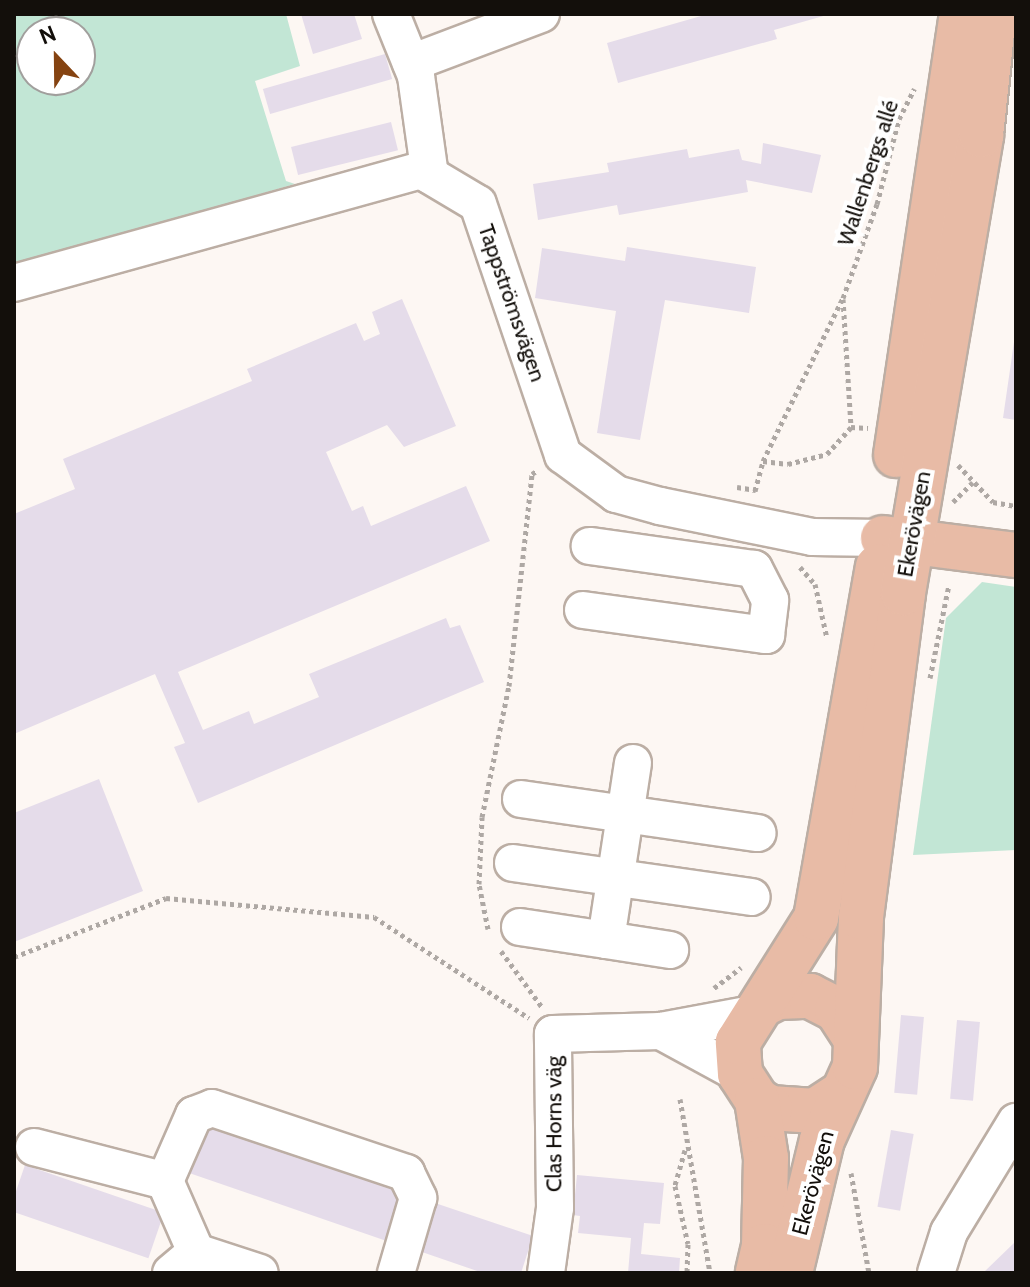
<!DOCTYPE html>
<html>
<head>
<meta charset="utf-8">
<style>
	body { margin:0 }
	#map { position:relative; width:1030px; height:1287px; overflow:hidden; background:#fdf7f3; font-family:Cabin,sans-serif }
	div>[style] { position:absolute }
	[style*='--x'] { left:calc(var(--x)*1px); top:calc(var(--y)*1px); width:calc(var(--w)*1px); rotate:calc(var(--a)*1deg) }
	.green>* { inset:0; background:#c2e6d5 }
	.building>* { inset:0; background:#e5dcea; transform-origin:0 0 }
	.path>* { height:5px; margin-top:-2.5px; transform-origin:0; background:repeating-linear-gradient(90deg,#aea8a4 0 4px,transparent 0 8px) }
	.roads { filter:drop-shadow(2px 0 #bcaea4) drop-shadow(-2px 0 #bcaea4) drop-shadow(0 2px #bcaea4) drop-shadow(0 -2px #bcaea4) }
	.minor>* { height:36px; margin:-18px; padding:0 18px; transform-origin:18px; border-radius:18px; background:#fff }
	.major>* { height:44px; margin:-22px; padding:0 22px; transform-origin:22px; border-radius:22px; background:#e8bba6 }
	span { translate:-50% -50%; white-space:nowrap; text-align:center; line-height:1.15; -webkit-text-stroke:8px #fff; paint-order:stroke }
	.street-label { font-size:22px; color:#130f0b }
	.frame { position:absolute; inset:0; border:16px solid #130f0b; pointer-events:none }
	.north { position:absolute; left:16px; top:16px; width:80px; height:80px; box-sizing:border-box; background:#fff; border:2px solid #a19f9d; border-radius:50%; rotate:338deg; font-size:22px; font-weight:700; line-height:32px; text-align:center; color:#130f0b }
	.north::after { content:''; display:block; margin:auto; width:28px; height:36px; background:#854311; clip-path:polygon(50% 0,100% 100%,50% 72%,0 100%) }
</style>
</head>
<body>
<div id="map">
	<div class="green">
		<i style="clip-path:polygon(evenodd,14px 14px,286px 14px,300px 66px,255px 81px,286px 181px,295px 184px,14px 265px,14px 14px,32px 32px,80px 32px,80px 80px,32px 80px,32px 32px)"></i>
		<i style="clip-path:polygon(982px 582px,1016px 587px,1016px 850px,913px 855px,946px 618px)"></i>
	</div>
	<div class="building">
		<i style="clip-path:polygon(301px 14px,354px 14px,362px 39px,313px 54px)"></i>
		<i style="clip-path:polygon(708px 14px,826px 14px,827px 15px,774px 30px,777px 39px,618px 83px,607px 43px)"></i>
		<i style="left:385px;top:54px;width:26px;height:127px;rotate:74deg"></i>
		<i style="left:391px;top:122px;width:29px;height:103px;rotate:76deg"></i>
		<i style="clip-path:polygon(763px 143px,821px 155px,812px 193px,746px 180px,748px 192px,619px 215px,617px 205px,538px 220px,533px 184px,609px 172px,607px 163px,687px 149px,689px 158px,739px 149px,742px 160px,761px 164px)"></i>
		<i style="clip-path:polygon(627px 247px,756px 267px,749px 313px,665px 300px,640px 440px,597px 433px,616px 311px,535px 298px,542px 248px,625px 261px)"></i>
		<i style="clip-path:polygon(402px 299px,456px 426px,404px 447px,387px 425px,326px 452px,352px 511px,363px 506px,371px 526px,466px 486px,490px 541px,178px 672px,203px 730px,249px 711px,254px 724px,319px 697px,309px 674px,446px 618px,450px 628px,460px 625px,484px 682px,198px 803px,174px 747px,185px 743px,155px 674px,14px 734px,14px 514px,75px 489px,63px 459px,252px 381px,247px 369px,356px 323px,364px 341px,380px 334px,372px 312px)"></i>
		<i style="clip-path:polygon(1014px 342px,1016px 342px,1016px 420px,1003px 418px)"></i>
		<i style="clip-path:polygon(99px 779px,143px 891px,14px 942px,14px 813px)"></i>
		<i style="left:901px;top:1015px;width:23px;height:78px;rotate:5deg"></i>
		<i style="left:957px;top:1020px;width:23px;height:79px;rotate:5deg"></i>
		<i style="left:201px;top:1122px;width:215px;height:52px;rotate:19deg"></i>
		<i style="left:891px;top:1130px;width:23px;height:78px;rotate:10deg"></i>
		<i style="left:25px;top:1165px;width:147px;height:48px;rotate:19deg"></i>
		<i style="clip-path:polygon(577px 1175px,664px 1183px,660px 1224px,644px 1223px,641px 1254px,680px 1258px,679px 1273px,628px 1273px,631px 1238px,578px 1233px,580px 1216px,573px 1215px)"></i>
		<i style="clip-path:polygon(435px 1203px,533px 1236px,521px 1273px,483px 1273px,419px 1251px)"></i>
		<i style="clip-path:polygon(1016px 1241px,1016px 1273px,983px 1273px)"></i>
	</div>
	<div class="path">
		<i style="--x:843;--y:299;--w:128;--a:86.4"></i>
		<i style="--x:851;--y:427;--w:17;--a:3"></i>
		<i style="--x:763;--y:461;--w:182;--a:-63.9"></i>
		<i style="--x:843;--y:298;--w:100;--a:-70.1"></i>
		<i style="--x:877;--y:204;--w:88;--a:-75.5"></i>
		<i style="--x:899;--y:119;--w:34;--a:-63"></i>
		<i style="--x:958;--y:465;--w:51;--a:46.6"></i>
		<i style="--x:993;--y:502;--w:23;--a:10"></i>
		<i style="--x:737;--y:487;--w:19;--a:9"></i>
		<i style="--x:755;--y:491;--w:31;--a:-75"></i>
		<i style="--x:763;--y:461;--w:25;--a:7"></i>
		<i style="--x:788;--y:464;--w:40;--a:-14.4"></i>
		<i style="--x:827;--y:454;--w:36;--a:-48"></i>
		<i style="--x:953;--y:502;--w:28;--a:-45"></i>
		<i style="--x:800;--y:567;--w:23;--a:49"></i>
		<i style="--x:815;--y:584;--w:55;--a:77.5"></i>
		<i style="--x:930;--y:678;--w:95;--a:-78.5"></i>
		<i style="--x:488;--y:929;--w:46;--a:-101.3"></i>
		<i style="--x:479;--y:884;--w:67;--a:-87.4"></i>
		<i style="--x:482;--y:817;--w:134;--a:-78.4"></i>
		<i style="--x:509;--y:686;--w:213;--a:-83.8"></i>
		<i style="--x:532;--y:474;--w:7;--a:-34"></i>
		<i style="--x:501;--y:951;--w:69;--a:53.8"></i>
		<i style="--x:14;--y:957;--w:163;--a:-21.2"></i>
		<i style="--x:166;--y:898;--w:209;--a:5.2"></i>
		<i style="--x:374;--y:917;--w:185;--a:33.1"></i>
		<i style="--x:714;--y:988;--w:34;--a:-37"></i>
		<i style="--x:680;--y:1099;--w:177;--a:80.2"></i>
		<i style="--x:685;--y:1150;--w:37;--a:106"></i>
		<i style="--x:675;--y:1186;--w:59;--a:77.4"></i>
		<i style="--x:688;--y:1244;--w:29;--a:92"></i>
		<i style="--x:851;--y:1173;--w:102;--a:79.8"></i>
	</div>
	<div class="roads">
		<div class="minor">
			<i style="--x:391;--y:14;--w:67;--a:68"></i>
			<i style="--x:416;--y:76;--w:100;--a:82"></i>
			<i style="--x:411;--y:63;--w:139;--a:-20.7"></i>
			<i style="--x:14;--y:283;--w:422;--a:-15.5"></i>
			<i style="--x:421;--y:170;--w:66;--a:30.8"></i>
			<i style="--x:478;--y:204;--w:265;--a:71.3"></i>
			<i style="--x:563;--y:455;--w:66;--a:36.3"></i>
			<i style="--x:616;--y:494;--w:46;--a:15.3"></i>
			<i style="--x:660;--y:506;--w:155;--a:11.5"></i>
			<i style="--x:812;--y:537;--w:71;--a:0.8"></i>
			<i style="--x:583;--y:610;--w:185;--a:7.8"></i>
			<i style="--x:766;--y:635;--w:35;--a:-83"></i>
			<i style="--x:770;--y:600;--w:35;--a:-117"></i>
			<i style="--x:754;--y:569;--w:166;--a:-172"></i>
			<i style="--x:633;--y:763;--w:179;--a:98.7"></i>
			<i style="--x:606;--y:940;--w:65;--a:8.9"></i>
			<i style="--x:521;--y:799;--w:239;--a:8.2"></i>
			<i style="--x:513;--y:863;--w:241;--a:8.1"></i>
			<i style="--x:520;--y:927;--w:87;--a:8.6"></i>
			<i style="--x:661;--y:1031;--w:90;--a:28.6"></i>
			<i style="--x:34;--y:1147;--w:135;--a:14.5"></i>
			<i style="--x:165;--y:1181;--w:77;--a:66.4"></i>
			<i style="--x:165;--y:1181;--w:72;--a:-66.3"></i>
			<i style="--x:194;--y:1115;--w:19;--a:-21"></i>
			<i style="--x:212;--y:1108;--w:205;--a:18.5"></i>
			<i style="--x:406;--y:1173;--w:28;--a:64"></i>
			<i style="--x:418;--y:1198;--w:78;--a:106.3"></i>
			<i style="--x:171;--y:1273;--w:33;--a:-40"></i>
			<i style="--x:196;--y:1252;--w:67;--a:18.2"></i>
			<i style="--x:546;--y:1273;--w:66;--a:-82.1"></i>
			<i style="--x:555;--y:1208;--w:174;--a:-90.7"></i>
			<i style="--x:553;--y:1034;--w:108;--a:-1.6"></i>
			<i style="--x:661;--y:1031;--w:93;--a:-10.6"></i>
			<i style="--x:936;--y:1273;--w:43;--a:-72.4"></i>
			<i style="--x:949;--y:1232;--w:129;--a:-58.7"></i>
		</div>
		<div class="major">
			<i style="--x:896;--y:455;--w:446;--a:-81.5"></i>
			<i style="--x:883;--y:538;--w:134;--a:7.3"></i>
			<i style="--x:764;--y:1004;--w:16;--a:-27"></i>
			<i style="--x:778;--y:997;--w:32;--a:-2"></i>
			<i style="--x:810;--y:996;--w:30;--a:27"></i>
			<i style="--x:837;--y:1010;--w:31;--a:57"></i>
			<i style="--x:841;--y:1094;--w:31;--a:147"></i>
			<i style="--x:815;--y:1111;--w:45;--a:-176.2"></i>
			<i style="--x:770;--y:1108;--w:15;--a:-148"></i>
			<i style="--x:757;--y:1100;--w:31;--a:-123"></i>
			<i style="--x:740;--y:1074;--w:32;--a:-94"></i>
			<i style="--x:738;--y:1042;--w:146;--a:-57.8"></i>
			<i style="--x:816;--y:918;--w:357;--a:-80"></i>
			<i style="--x:757;--y:1100;--w:59;--a:81.2"></i>
			<i style="--x:766;--y:1158;--w:88;--a:91.3"></i>
			<i style="--x:764;--y:1246;--w:28;--a:103"></i>
			<i style="--x:790;--y:1273;--w:137;--a:-76.5"></i>
			<i style="--x:822;--y:1140;--w:80;--a:-65.7"></i>
			<i style="--x:855;--y:1067;--w:150;--a:-87.7"></i>
			<i style="--x:861;--y:917;--w:327;--a:-82.6"></i>
			<i style="--x:903;--y:593;--w:465;--a:-80.3"></i>
			<i style="--x:981;--y:135;--w:122;--a:-83.9"></i>
		</div>
	</div>
	<div class="street-label">
		<span style="left:868px;top:173px;rotate:-72deg">Wallenbergs allé</span>
		<span style="left:512px;top:303px;rotate:71deg">Tappströmsvägen</span>
		<span style="left:914px;top:524px;rotate:-80deg">Ekerövägen</span>
		<span style="left:554px;top:1124px;rotate:-90deg">Clas Horns väg</span>
		<span style="left:813px;top:1183px;rotate:-75deg">Ekerövägen</span>
	</div>
	<div class="frame"></div>
	<div class="north">N</div>
</div>
</body>
</html>
